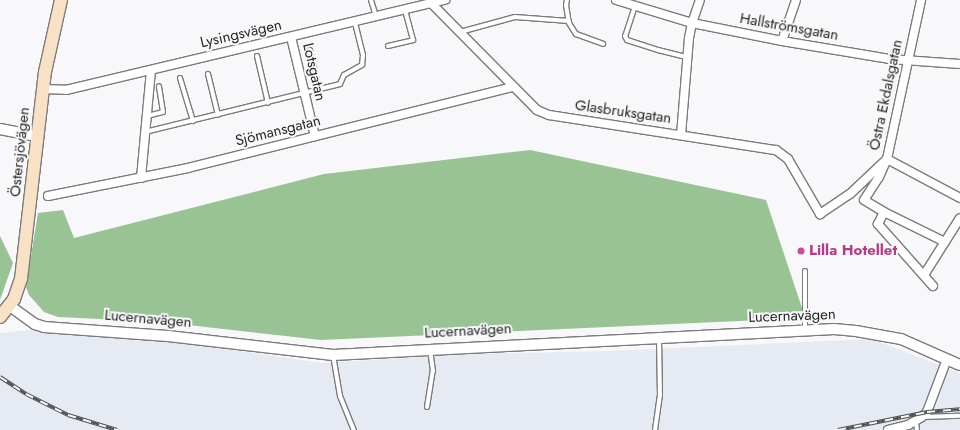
<!DOCTYPE html>
<html>
<head>
<meta charset="utf-8">
<style>
	body { margin:0 }
	#map { position:relative; width:960px; height:430px; overflow:hidden; background:#f8f8fa; font-family:Jost,sans-serif }
	div>[style] { position:absolute }
	[style*='--x'] { left:calc(var(--x)*1px); top:calc(var(--y)*1px); width:calc(var(--w)*1px); rotate:calc(var(--a)*1deg) }
	.built>* { inset:0; background:#e6eaf2 }
	.forest>* { inset:0; background:#99c394 }
	.roads { filter:drop-shadow(1px 0 #7a7b7c) drop-shadow(-1px 0 #7a7b7c) drop-shadow(0 1px #7a7b7c) drop-shadow(0 -1px #7a7b7c) }
	.service>* { height:4px; margin:-2px; padding:0 2px; transform-origin:2px; border-radius:2px; background:#fff }
	.minor>* { height:8px; margin:-4px; padding:0 4px; transform-origin:4px; border-radius:4px; background:#fff }
	.tertiary>* { height:10px; margin:-5px; padding:0 5px; transform-origin:5px; border-radius:5px; background:#fff }
	.secondary>* { height:12px; margin:-6px; padding:0 6px; transform-origin:6px; border-radius:6px; background:#f8e1c5 }
	.rail>* { height:4px; margin-top:-2px; transform-origin:0; background:repeating-linear-gradient(90deg,#f8f8fa 0 8px,#4e4f4f 0 16px); box-sizing:border-box; border-block:1px solid #4e4f4f }
	.dots>* { width:11px; height:11px; translate:-50% -50%; box-sizing:border-box; border:2px solid #f8f8fa; border-radius:50% }
	span { translate:-50% -50%; white-space:nowrap; text-align:center; line-height:1.15; -webkit-text-stroke:4px #f8f8fa; paint-order:stroke }
	.street-label { font-size:15px; color:#252626 }
	.hotel-label { font-size:15px; color:#b23c85; font-weight:700 }
	.left { translate:0 -50%; text-align:left }
</style>
</head>
<body>
<div id="map">
	<div class="built">
		<i style="clip-path:polygon(28px 330px,153px 338px,322px 363px,469px 354px,609px 351px,872px 339px,960px 373px,960px 430px,0 430px,0 333px)"></i>
	</div>
	<div class="forest">
		<i style="clip-path:polygon(530px 150px,766px 200px,803px 311px,761px 320px,321px 340px,162px 322px,58px 317px,44px 312px,37px 304px,29px 295px,26px 287px,38px 213px,63px 210px,74px 238px,324px 174px)"></i>
		<i style="clip-path:polygon(0 236px,13px 263px,0 300px)"></i>
	</div>
	<div class="roads">
		<div class="service">
			<i style="--x:371;--y:0;--w:17;--a:73"></i>
			<i style="--x:567;--y:0;--w:5;--a:101"></i>
			<i style="--x:566;--y:5;--w:18;--a:81"></i>
			<i style="--x:569;--y:23;--w:13;--a:58"></i>
			<i style="--x:576;--y:34;--w:29;--a:20"></i>
			<i style="--x:635;--y:6;--w:32;--a:108"></i>
			<i style="--x:625;--y:36;--w:4;--a:63"></i>
			<i style="--x:627;--y:40;--w:33;--a:18"></i>
			<i style="--x:658;--y:50;--w:30;--a:14"></i>
			<i style="--x:460;--y:32;--w:57;--a:-15.3"></i>
			<i style="--x:515;--y:17;--w:54;--a:4.2"></i>
			<i style="--x:388;--y:46;--w:26;--a:-13"></i>
			<i style="--x:413;--y:40;--w:31;--a:-105"></i>
			<i style="--x:310;--y:50;--w:40;--a:77"></i>
			<i style="--x:257;--y:56;--w:48;--a:76.8"></i>
			<i style="--x:208;--y:74;--w:42;--a:76.3"></i>
			<i style="--x:180;--y:78;--w:45;--a:73.2"></i>
			<i style="--x:147;--y:116;--w:16;--a:-14"></i>
			<i style="--x:163;--y:112;--w:26;--a:-99"></i>
			<i style="--x:145;--y:132;--w:201;--a:-13.8"></i>
			<i style="--x:340;--y:84;--w:10;--a:-66"></i>
			<i style="--x:344;--y:75;--w:21;--a:-29"></i>
			<i style="--x:362;--y:65;--w:10;--a:-84"></i>
			<i style="--x:363;--y:55;--w:34;--a:-104"></i>
			<i style="--x:805;--y:271;--w:59;--a:90"></i>
			<i style="--x:333;--y:355;--w:42;--a:80.3"></i>
			<i style="--x:340;--y:396;--w:37;--a:68"></i>
			<i style="--x:427;--y:407;--w:36;--a:-81"></i>
			<i style="--x:433;--y:371;--w:21;--a:-98"></i>
			<i style="--x:923;--y:417;--w:37;--a:-2"></i>
			<i style="--x:916;--y:422;--w:8;--a:83"></i>
			<i style="--x:655;--y:430;--w:34;--a:-82"></i>
			<i style="--x:660;--y:396;--w:58;--a:-91"></i>
		</div>
		<div class="minor">
			<i style="--x:616;--y:0;--w:79;--a:16.8"></i>
			<i style="--x:692;--y:23;--w:92;--a:11.3"></i>
			<i style="--x:782;--y:41;--w:109;--a:9.5"></i>
			<i style="--x:890;--y:59;--w:70;--a:4.1"></i>
			<i style="--x:432;--y:4;--w:149;--a:45.3"></i>
			<i style="--x:537;--y:110;--w:13;--a:23"></i>
			<i style="--x:549;--y:115;--w:230;--a:8.8"></i>
			<i style="--x:776;--y:150;--w:15;--a:37"></i>
			<i style="--x:788;--y:159;--w:64;--a:59.8"></i>
			<i style="--x:820;--y:214;--w:36;--a:-34"></i>
			<i style="--x:850;--y:194;--w:51;--a:-43.4"></i>
			<i style="--x:887;--y:159;--w:163;--a:-77.9"></i>
			<i style="--x:291;--y:37;--w:102;--a:76.4"></i>
			<i style="--x:782;--y:41;--w:43;--a:-71.1"></i>
			<i style="--x:43;--y:89;--w:23;--a:2"></i>
			<i style="--x:66;--y:90;--w:390;--a:-13.4"></i>
			<i style="--x:681;--y:135;--w:97;--a:-85.3"></i>
			<i style="--x:689;--y:38;--w:15;--a:-79"></i>
			<i style="--x:692;--y:23;--w:24;--a:-71"></i>
			<i style="--x:141;--y:178;--w:107;--a:-84.7"></i>
			<i style="--x:48;--y:196;--w:143;--a:-11.3"></i>
			<i style="--x:188;--y:168;--w:335;--a:-14"></i>
			<i style="--x:884;--y:212;--w:68;--a:26.2"></i>
			<i style="--x:924;--y:275;--w:67;--a:-57.7"></i>
			<i style="--x:933;--y:286;--w:83;--a:-131.6"></i>
			<i style="--x:878;--y:224;--w:13;--a:-63"></i>
			<i style="--x:884;--y:212;--w:23;--a:-149"></i>
			<i style="--x:864;--y:200;--w:27;--a:-57"></i>
			<i style="--x:879;--y:177;--w:20;--a:-66"></i>
			<i style="--x:887;--y:159;--w:83;--a:28.1"></i>
			<i style="--x:888;--y:430;--w:21;--a:-14"></i>
			<i style="--x:908;--y:425;--w:16;--a:-30"></i>
			<i style="--x:922;--y:417;--w:7;--a:-45"></i>
			<i style="--x:927;--y:412;--w:57;--a:-69.3"></i>
		</div>
		<div class="tertiary">
			<i style="--x:0;--y:129;--w:38;--a:11"></i>
			<i style="--x:10;--y:306;--w:31;--a:36"></i>
			<i style="--x:35;--y:324;--w:9;--a:18"></i>
			<i style="--x:44;--y:327;--w:124;--a:4.2"></i>
			<i style="--x:168;--y:336;--w:166;--a:6.6"></i>
			<i style="--x:333;--y:355;--w:502;--a:-2.97"></i>
			<i style="--x:834;--y:329;--w:22;--a:5"></i>
			<i style="--x:856;--y:331;--w:46;--a:10.1"></i>
			<i style="--x:901;--y:339;--w:64;--a:23.8"></i>
		</div>
		<div class="secondary">
			<i style="--x:0;--y:317;--w:23;--a:-52"></i>
			<i style="--x:14;--y:299;--w:21;--a:-71"></i>
			<i style="--x:21;--y:279;--w:208;--a:-83.4"></i>
			<i style="--x:45;--y:72;--w:74;--a:-77.5"></i>
		</div>
	</div>
	<div class="rail">
		<i style="--x:0;--y:377;--w:31;--a:33"></i>
		<i style="--x:26;--y:394;--w:47;--a:26.6"></i>
		<i style="--x:68;--y:415;--w:51;--a:17"></i>
		<i style="--x:838;--y:430;--w:91;--a:-11.4"></i>
		<i style="--x:927;--y:412;--w:33;--a:-5"></i>
	</div>
	<div class="dots">
		<i style="left:801px;top:251px;background:#d1479c"></i>
	</div>
	<div class="street-label">
		<span style="left:789px;top:27px;rotate:10deg">Hallströmsgatan</span>
		<span style="left:241px;top:34px;rotate:-13deg">Lysingsvägen</span>
		<span style="left:314px;top:72px;rotate:77deg">Lotsgatan</span>
		<span style="left:886px;top:95px;rotate:-78deg">Östra Ekdalsgatan</span>
		<span style="left:623px;top:112px;rotate:8deg">Glasbruksgatan</span>
		<span style="left:278px;top:131px;rotate:-14deg">Sjömansgatan</span>
		<span style="left:20px;top:152px;rotate:-84deg">Östersjövägen</span>
		<span style="left:792px;top:316px;rotate:-2deg">Lucernavägen</span>
		<span style="left:148px;top:319px;rotate:5deg">Lucernavägen</span>
		<span style="left:468px;top:331px;rotate:-3deg">Lucernavägen</span>
	</div>
	<div class="hotel-label">
		<span class="left" style="left:809px;top:251px">Lilla Hotellet</span>
	</div>
</div>
</body>
</html>
